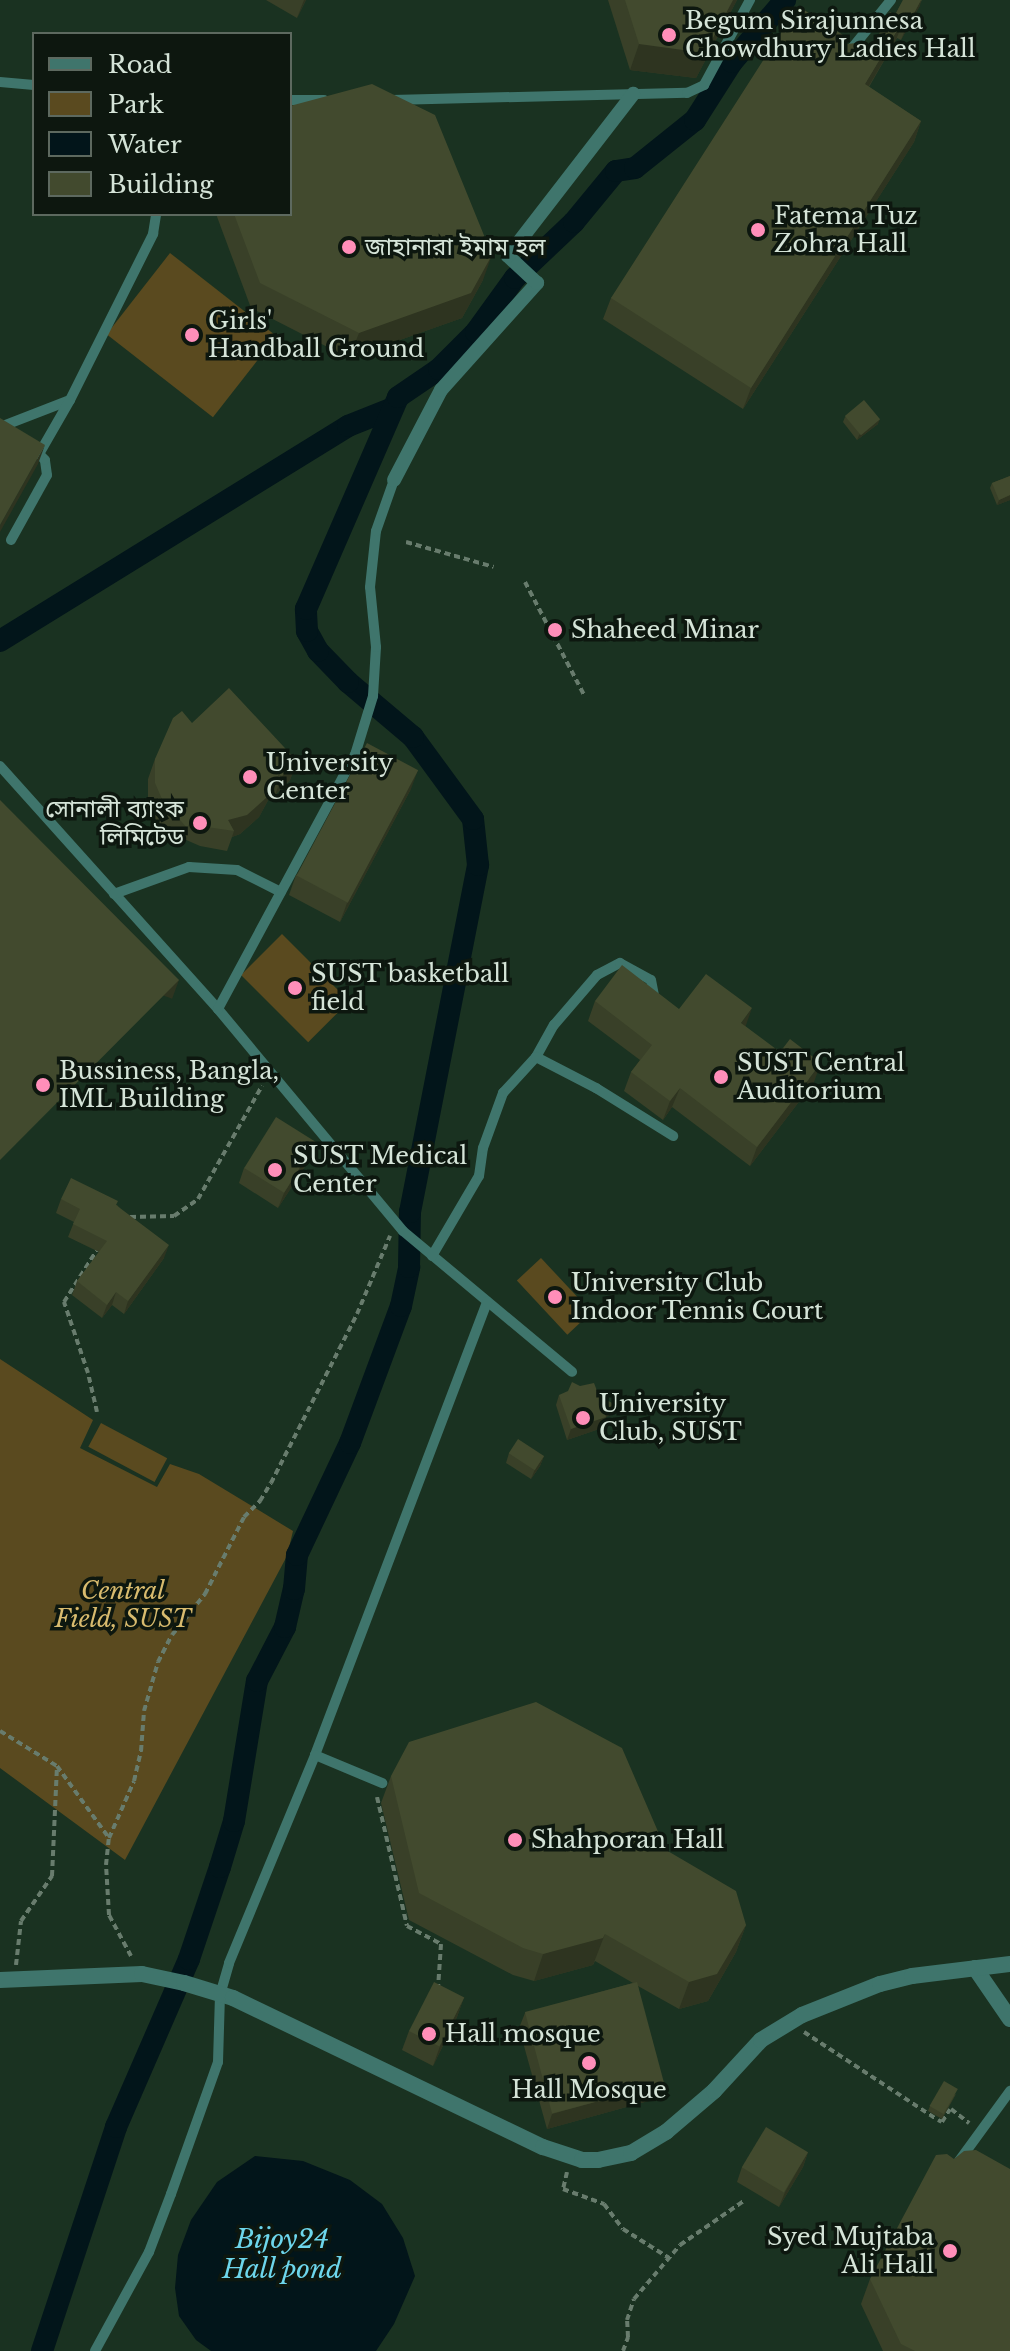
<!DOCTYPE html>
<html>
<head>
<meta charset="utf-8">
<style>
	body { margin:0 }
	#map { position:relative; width:1010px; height:2351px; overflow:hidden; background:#1a3221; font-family:"Libre Baskerville","Noto Sans Bengali",serif }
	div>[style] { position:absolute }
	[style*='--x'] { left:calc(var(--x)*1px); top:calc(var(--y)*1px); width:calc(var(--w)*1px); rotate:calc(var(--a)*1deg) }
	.green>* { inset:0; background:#5a4a1f; transform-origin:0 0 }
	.water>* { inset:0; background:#02151a }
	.canal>* { height:22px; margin:-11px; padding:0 11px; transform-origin:11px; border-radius:11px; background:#02151a }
	.path>* { height:4px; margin-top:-2px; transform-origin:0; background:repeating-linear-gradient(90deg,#687c6d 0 6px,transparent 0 10px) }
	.service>* { height:10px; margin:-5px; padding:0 5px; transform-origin:5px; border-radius:5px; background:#3f756c }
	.pedestrian>* { height:14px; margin:-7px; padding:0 7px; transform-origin:7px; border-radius:7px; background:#3f756c }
	.minor>* { height:16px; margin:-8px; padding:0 8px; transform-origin:8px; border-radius:8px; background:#3f756c }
	.wall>* { inset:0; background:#394028 }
	.shaded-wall>* { inset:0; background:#2e3420; transform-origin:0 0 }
	.building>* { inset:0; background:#424a2e; transform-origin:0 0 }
	.dots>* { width:22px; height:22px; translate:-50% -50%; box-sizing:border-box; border:4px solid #0d170f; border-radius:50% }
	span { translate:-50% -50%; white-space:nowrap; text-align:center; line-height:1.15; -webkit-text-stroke:7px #0d170f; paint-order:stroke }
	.poi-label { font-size:24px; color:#d5e4d8 }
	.left { translate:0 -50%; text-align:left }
	.right { translate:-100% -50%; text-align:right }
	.park-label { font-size:24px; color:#d8bb6e; font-style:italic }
	.water-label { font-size:26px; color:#6dd6ec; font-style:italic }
	.legend { position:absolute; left:32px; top:32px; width:260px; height:184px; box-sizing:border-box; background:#0d170f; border:2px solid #5d695f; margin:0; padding:10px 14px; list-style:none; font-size:24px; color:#d5e4d8 }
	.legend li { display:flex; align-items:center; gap:16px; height:40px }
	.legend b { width:40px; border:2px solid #5d695f }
</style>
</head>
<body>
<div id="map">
	<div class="green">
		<i style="left:170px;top:253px;width:135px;height:103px;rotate:38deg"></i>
		<i style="left:282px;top:934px;width:95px;height:58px;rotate:45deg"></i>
		<i style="left:541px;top:1258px;width:74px;height:33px;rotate:47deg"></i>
		<i style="clip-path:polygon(0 1359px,93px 1420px,80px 1448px,157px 1487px,170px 1464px,199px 1474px,293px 1531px,287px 1556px,125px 1860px,0 1768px)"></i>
		<i style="left:101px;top:1423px;width:75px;height:27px;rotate:28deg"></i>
	</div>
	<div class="water">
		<i style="clip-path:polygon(255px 2156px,303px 2161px,350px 2180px,382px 2204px,403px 2238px,415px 2276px,394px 2324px,376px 2351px,211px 2351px,196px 2340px,179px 2316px,175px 2288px,178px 2255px,191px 2220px,217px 2182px)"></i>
	</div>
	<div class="canal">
		<i style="--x:0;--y:641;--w:409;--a:-31.7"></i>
		<i style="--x:348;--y:426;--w:48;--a:-21.8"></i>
		<i style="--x:42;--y:2351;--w:236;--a:-71.7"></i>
		<i style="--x:116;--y:2127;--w:183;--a:-66.5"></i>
		<i style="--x:189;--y:1959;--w:97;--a:-71.4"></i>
		<i style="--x:220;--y:1867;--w:48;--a:-73.1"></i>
		<i style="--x:234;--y:1821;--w:142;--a:-80.7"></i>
		<i style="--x:257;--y:1681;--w:61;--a:-62.6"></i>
		<i style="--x:285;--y:1627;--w:39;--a:-77"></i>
		<i style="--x:294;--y:1589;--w:34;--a:-85"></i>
		<i style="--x:297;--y:1555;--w:124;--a:-64.7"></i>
		<i style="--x:350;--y:1443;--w:146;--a:-69.6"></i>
		<i style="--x:401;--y:1306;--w:40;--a:-78"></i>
		<i style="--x:409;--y:1267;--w:55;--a:-89"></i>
		<i style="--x:410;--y:1212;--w:354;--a:-78.9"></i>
		<i style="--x:478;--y:865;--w:46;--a:-96.2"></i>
		<i style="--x:473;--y:819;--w:102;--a:-126.2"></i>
		<i style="--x:413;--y:737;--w:85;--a:-139.8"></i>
		<i style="--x:348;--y:682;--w:43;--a:-134.1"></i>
		<i style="--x:318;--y:651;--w:23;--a:-119"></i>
		<i style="--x:307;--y:631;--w:22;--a:-93"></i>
		<i style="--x:306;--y:609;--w:231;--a:-66.5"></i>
		<i style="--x:398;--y:397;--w:50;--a:-34.3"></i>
		<i style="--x:439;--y:369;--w:52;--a:-45"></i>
		<i style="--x:476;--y:332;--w:67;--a:-54.2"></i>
		<i style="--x:515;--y:278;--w:81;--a:-43.5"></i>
		<i style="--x:574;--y:222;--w:66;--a:-50.5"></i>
		<i style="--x:616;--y:171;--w:19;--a:-9"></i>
		<i style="--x:635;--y:168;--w:77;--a:-38.7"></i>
		<i style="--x:695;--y:120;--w:69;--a:-57.5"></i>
		<i style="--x:732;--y:62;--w:82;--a:-49.5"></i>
	</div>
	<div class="path">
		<i style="--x:406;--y:542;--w:91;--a:15.9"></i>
		<i style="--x:525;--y:582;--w:127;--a:62.4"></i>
		<i style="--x:130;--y:1217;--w:44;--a:-1.3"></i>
		<i style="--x:174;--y:1216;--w:29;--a:-35"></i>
		<i style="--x:198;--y:1199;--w:130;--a:-60.5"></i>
		<i style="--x:97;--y:1412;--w:40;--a:-103"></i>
		<i style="--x:88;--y:1373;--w:75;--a:-108.7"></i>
		<i style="--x:64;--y:1302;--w:62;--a:-57.6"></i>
		<i style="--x:0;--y:1731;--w:67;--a:31.6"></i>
		<i style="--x:57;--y:1766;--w:89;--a:54.2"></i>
		<i style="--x:377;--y:1797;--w:132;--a:76.9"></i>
		<i style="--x:407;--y:1926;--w:38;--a:28"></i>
		<i style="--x:441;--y:1944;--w:44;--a:93.9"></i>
		<i style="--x:131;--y:1956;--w:47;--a:-118.2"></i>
		<i style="--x:109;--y:1915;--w:50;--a:-93.4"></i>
		<i style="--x:106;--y:1865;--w:27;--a:-84"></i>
		<i style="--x:109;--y:1838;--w:62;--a:-66.3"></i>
		<i style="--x:134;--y:1781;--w:31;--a:-77"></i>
		<i style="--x:141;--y:1751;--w:40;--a:-85.7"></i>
		<i style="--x:144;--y:1711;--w:51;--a:-74.1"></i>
		<i style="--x:158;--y:1662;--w:30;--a:-63"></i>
		<i style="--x:172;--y:1635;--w:53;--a:-51.2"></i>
		<i style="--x:205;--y:1594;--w:86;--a:-63.1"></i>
		<i style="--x:244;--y:1517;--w:23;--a:-45"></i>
		<i style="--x:260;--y:1501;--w:21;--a:-59"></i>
		<i style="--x:271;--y:1483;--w:190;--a:-63"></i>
		<i style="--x:357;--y:1314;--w:85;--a:-67.1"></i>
		<i style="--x:16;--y:1965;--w:44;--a:-83.5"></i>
		<i style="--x:21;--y:1921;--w:55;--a:-55.4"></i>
		<i style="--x:52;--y:1876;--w:110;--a:-87.4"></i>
		<i style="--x:804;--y:2032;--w:160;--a:33.3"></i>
		<i style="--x:938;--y:2120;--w:4;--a:27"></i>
		<i style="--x:942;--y:2122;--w:15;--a:-58"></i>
		<i style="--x:951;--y:2109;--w:23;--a:38"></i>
		<i style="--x:567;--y:2172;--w:17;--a:103"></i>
		<i style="--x:563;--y:2189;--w:44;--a:20.1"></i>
		<i style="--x:604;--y:2204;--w:31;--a:53"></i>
		<i style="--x:623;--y:2229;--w:54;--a:32.2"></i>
		<i style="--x:623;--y:2351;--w:15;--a:-70"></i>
		<i style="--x:628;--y:2337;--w:17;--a:-93"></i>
		<i style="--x:627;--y:2320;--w:22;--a:-72"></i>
		<i style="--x:634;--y:2299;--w:71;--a:-49.6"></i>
		<i style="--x:680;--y:2245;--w:79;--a:-34.7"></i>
	</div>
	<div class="service">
		<i style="--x:849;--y:52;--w:67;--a:-51.1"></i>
		<i style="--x:0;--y:82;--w:34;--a:5"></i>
		<i style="--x:290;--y:100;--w:34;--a:0"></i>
		<i style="--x:392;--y:100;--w:295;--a:-1.4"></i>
		<i style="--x:687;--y:93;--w:19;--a:-25"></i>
		<i style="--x:704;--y:85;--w:97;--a:-61.6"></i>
		<i style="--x:0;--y:427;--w:75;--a:-21.1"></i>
		<i style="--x:70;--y:400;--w:186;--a:-63.4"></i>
		<i style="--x:153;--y:234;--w:20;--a:-81"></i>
		<i style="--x:11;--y:540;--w:74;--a:-61"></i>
		<i style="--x:47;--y:475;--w:15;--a:-98"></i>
		<i style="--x:45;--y:460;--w:8;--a:-135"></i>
		<i style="--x:39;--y:454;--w:62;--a:-60.1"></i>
		<i style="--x:0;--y:766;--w:326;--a:48.1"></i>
		<i style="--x:218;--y:1009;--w:289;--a:50.2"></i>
		<i style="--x:403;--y:1231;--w:220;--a:39.8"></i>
		<i style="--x:114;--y:894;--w:80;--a:-19.8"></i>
		<i style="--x:189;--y:867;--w:48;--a:3.6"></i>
		<i style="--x:237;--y:870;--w:49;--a:26.6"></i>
		<i style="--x:218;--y:1009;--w:289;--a:-61.7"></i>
		<i style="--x:355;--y:755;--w:62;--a:-73"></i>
		<i style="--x:373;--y:696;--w:49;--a:-86.5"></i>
		<i style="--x:376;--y:647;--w:60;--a:-95.7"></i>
		<i style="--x:370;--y:587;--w:56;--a:-83.9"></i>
		<i style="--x:376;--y:531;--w:54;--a:-70.6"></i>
		<i style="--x:536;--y:1057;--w:37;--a:-61"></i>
		<i style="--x:554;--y:1025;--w:66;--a:-49.3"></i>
		<i style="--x:597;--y:975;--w:26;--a:-28"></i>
		<i style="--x:620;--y:963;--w:35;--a:29"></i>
		<i style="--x:651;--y:980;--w:21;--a:79"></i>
		<i style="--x:432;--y:1256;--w:93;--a:-59.6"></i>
		<i style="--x:479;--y:1176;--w:28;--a:-82"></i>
		<i style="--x:483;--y:1148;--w:59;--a:-70"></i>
		<i style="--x:503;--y:1093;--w:49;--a:-47.5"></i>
		<i style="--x:536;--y:1057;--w:68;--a:27.3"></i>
		<i style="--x:596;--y:1088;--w:91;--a:31.9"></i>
		<i style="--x:315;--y:1755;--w:485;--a:-69.2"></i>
		<i style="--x:959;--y:2161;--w:87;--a:-53.9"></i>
		<i style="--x:95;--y:2351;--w:113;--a:-61.4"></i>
		<i style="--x:149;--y:2252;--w:62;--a:-69.2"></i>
		<i style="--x:171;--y:2194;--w:140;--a:-70.4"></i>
		<i style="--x:218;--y:2062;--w:67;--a:-88.3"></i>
		<i style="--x:220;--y:1995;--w:33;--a:-74"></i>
		<i style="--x:229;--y:1963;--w:225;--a:-67.5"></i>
		<i style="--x:315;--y:1755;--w:73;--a:22.7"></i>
	</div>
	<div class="pedestrian">
		<i style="--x:394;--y:480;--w:102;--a:-62.4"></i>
		<i style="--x:441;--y:390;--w:144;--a:-48.1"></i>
		<i style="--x:537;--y:283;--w:40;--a:-137"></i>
		<i style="--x:508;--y:256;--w:205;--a:-52.3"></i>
	</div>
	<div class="minor">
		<i style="--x:975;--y:1968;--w:62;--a:55.5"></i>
		<i style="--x:0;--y:1980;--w:142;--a:-2.4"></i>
		<i style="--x:142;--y:1974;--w:43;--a:12.1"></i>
		<i style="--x:184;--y:1983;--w:51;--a:17"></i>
		<i style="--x:233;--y:1998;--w:344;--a:25.7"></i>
		<i style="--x:543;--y:2147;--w:41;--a:18.4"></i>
		<i style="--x:582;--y:2160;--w:16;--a:0"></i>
		<i style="--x:598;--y:2160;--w:34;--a:-12"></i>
		<i style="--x:631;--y:2153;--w:41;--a:-31"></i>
		<i style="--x:666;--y:2132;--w:63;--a:-40.5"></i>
		<i style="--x:714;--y:2091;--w:69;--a:-47.3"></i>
		<i style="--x:761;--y:2040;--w:48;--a:-31.4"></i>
		<i style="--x:802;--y:2015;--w:84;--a:-21.7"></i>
		<i style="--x:880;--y:1984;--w:33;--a:-14"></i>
		<i style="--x:912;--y:1976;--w:99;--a:-7"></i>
	</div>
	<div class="wall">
		<i style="clip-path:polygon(266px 0,306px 0,297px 18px)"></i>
		<i style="clip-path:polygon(608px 0,737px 0,696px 78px,630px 70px)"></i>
		<i style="clip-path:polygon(903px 0,922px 0,901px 40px,897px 38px,869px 87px,921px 121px,914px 142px,743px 409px,603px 319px,611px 298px,846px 44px,870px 52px,895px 15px)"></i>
		<i style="clip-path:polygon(216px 214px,290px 214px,483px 280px,462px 318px,349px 358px,251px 308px)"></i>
		<i style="clip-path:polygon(845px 417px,878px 424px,857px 440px,843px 422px)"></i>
		<i style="clip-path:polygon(1010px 476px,1010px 500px,997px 505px,990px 488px,992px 483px)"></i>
		<i style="clip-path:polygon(192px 723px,297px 761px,290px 780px,275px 795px,272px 793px,259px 817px,240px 834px,232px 837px,227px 851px,200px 846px,184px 839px,180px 847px,155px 819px,148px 802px,148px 779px,155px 759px)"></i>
		<i style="clip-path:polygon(411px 789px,340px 922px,289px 895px,296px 875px)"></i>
		<i style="clip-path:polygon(595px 1001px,679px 1009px,745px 1026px,814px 1082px,750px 1166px,672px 1107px,663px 1120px,624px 1091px,631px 1072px,640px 1060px,588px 1021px)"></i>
		<i style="clip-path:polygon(316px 1142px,311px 1157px,278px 1208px,239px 1183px,244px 1168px)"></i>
		<i style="clip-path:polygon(61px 1199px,117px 1205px,164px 1258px,124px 1314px,112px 1305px,102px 1318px,72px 1295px,77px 1281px,99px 1252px,68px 1237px,74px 1222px,56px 1213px)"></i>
		<i style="clip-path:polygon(559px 1395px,611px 1414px,606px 1417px,602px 1428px,567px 1440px,556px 1405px)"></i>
		<i style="clip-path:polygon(509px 1453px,544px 1456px,540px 1466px,531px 1479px,506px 1463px)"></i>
		<i style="clip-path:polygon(391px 1776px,666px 1850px,746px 1925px,736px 1952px,708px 2001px,679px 2009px,638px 1986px,659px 2098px,547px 2129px,519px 2028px,525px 2013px,633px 1983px,595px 1961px,593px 1965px,534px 1981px,513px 1975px,409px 1920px,381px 1803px)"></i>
		<i style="clip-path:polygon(464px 1997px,457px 2017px,433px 2066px,402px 2050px,409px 2031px)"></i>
		<i style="clip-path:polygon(956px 2094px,942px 2119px,928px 2111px,930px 2106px)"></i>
		<i style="clip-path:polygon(808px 2152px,803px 2167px,779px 2207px,737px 2182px,742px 2167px)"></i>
		<i style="clip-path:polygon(870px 2279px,1010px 2351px,883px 2351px,861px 2304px)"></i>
	</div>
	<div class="shaded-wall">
		<i style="clip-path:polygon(304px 0,306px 0,297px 18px)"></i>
		<i style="clip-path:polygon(733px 0,737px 0,696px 78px,630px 70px,639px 44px)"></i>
		<i style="clip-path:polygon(921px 0,920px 6px,901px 40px,905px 30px)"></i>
		<i style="clip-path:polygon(904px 19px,896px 40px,857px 106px,865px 84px)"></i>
		<i style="clip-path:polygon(921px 121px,914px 142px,743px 409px,751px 388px)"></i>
		<i style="clip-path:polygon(492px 255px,483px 280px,462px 318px,349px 358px,359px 333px)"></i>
		<i style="clip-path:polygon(880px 419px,878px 424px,857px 440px,859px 435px)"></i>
		<i style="clip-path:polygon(45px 445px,38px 464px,0 532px,0 525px)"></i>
		<i style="clip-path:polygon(1010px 495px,1010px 500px,997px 505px,999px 500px)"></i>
		<i style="clip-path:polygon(297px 761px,290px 780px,275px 795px,282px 776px)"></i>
		<i style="clip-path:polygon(418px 770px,411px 789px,340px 922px,347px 903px)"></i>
		<i style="clip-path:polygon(279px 774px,272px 793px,259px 817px,240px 834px,232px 837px,234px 831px,228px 820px)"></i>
		<i style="left:179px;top:980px;width:20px;height:254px;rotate:110deg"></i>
		<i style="clip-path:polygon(752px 1008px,745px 1028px,741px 1023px)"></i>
		<i style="clip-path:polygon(821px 1063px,814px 1082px,750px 1166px,757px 1147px)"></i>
		<i style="clip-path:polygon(680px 1088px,672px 1107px,663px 1120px,670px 1101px)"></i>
		<i style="clip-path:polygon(316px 1142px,311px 1157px,278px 1208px,284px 1193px)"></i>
		<i style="clip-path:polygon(169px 1245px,164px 1258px,124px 1314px,128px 1301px)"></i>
		<i style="clip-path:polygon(116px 1292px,112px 1305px,102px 1318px,107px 1305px)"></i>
		<i style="clip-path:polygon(614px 1404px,611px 1414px,605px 1418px,602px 1428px,567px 1440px,571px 1429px)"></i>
		<i style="clip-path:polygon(544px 1456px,540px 1466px,531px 1479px,535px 1469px)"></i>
		<i style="clip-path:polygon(746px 1925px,736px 1952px,708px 2001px,679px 2009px,689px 1982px)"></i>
		<i style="clip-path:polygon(605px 1934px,593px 1965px,534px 1981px,543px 1954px)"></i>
		<i style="clip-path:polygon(464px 1997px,457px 2017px,433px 2066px,440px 2046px)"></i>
		<i style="clip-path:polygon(664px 2083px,659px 2098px,547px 2129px,552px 2114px)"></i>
		<i style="clip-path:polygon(808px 2152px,803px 2167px,779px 2207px,785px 2192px)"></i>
	</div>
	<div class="building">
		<i style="clip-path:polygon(625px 0,733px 0,705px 53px,639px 44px)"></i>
		<i style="clip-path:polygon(903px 0,921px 0,905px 30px,901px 28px,904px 19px,895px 15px)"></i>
		<i style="clip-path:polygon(798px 6px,843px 35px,846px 44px,857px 43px,870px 52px,890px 12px,904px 19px,865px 84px,921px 121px,751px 388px,611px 298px)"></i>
		<i style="clip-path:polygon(372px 84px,435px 115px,492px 255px,471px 293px,359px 333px,260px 283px,234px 214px,290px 214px,290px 106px)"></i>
		<i style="left:864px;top:400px;width:25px;height:25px;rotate:50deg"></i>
		<i style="clip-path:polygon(0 418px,45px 445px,0 525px)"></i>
		<i style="clip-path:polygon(1010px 476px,1010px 495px,999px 500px,992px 483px)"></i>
		<i style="clip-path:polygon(229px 688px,297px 761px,282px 776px,279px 774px,266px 798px,247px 815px,228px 820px,234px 831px,207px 827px,191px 820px,187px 828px,162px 799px,155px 783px,155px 759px,173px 718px,182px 711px,192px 723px)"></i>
		<i style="left:367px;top:743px;width:58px;height:150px;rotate:28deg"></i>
		<i style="clip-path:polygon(0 800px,179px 980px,0 1160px)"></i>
		<i style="clip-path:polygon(622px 965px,679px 1009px,706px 974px,752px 1008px,741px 1023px,780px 1052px,790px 1039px,821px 1063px,757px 1147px,680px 1088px,670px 1101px,631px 1072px,652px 1045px,595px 1001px)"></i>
		<i style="left:276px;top:1117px;width:47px;height:60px;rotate:32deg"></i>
		<i style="clip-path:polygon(71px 1178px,118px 1201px,116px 1205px,169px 1245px,128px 1301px,116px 1292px,107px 1305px,77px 1281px,107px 1241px,73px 1224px,80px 1209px,61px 1199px)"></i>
		<i style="clip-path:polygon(572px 1382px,580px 1386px,594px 1383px,599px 1396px,614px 1404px,604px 1411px,606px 1417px,571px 1429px,559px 1395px,568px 1391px)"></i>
		<i style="left:518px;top:1439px;width:31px;height:17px;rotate:33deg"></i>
		<i style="clip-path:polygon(536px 1702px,622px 1748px,666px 1850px,736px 1891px,746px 1925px,717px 1974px,689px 1982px,605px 1934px,603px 1938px,543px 1954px,523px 1948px,419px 1893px,391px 1776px,409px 1742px)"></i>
		<i style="left:434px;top:1982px;width:34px;height:55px;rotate:27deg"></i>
		<i style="left:637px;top:1982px;width:105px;height:116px;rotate:75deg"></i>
		<i style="left:944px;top:2081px;width:16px;height:29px;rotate:30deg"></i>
		<i style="left:766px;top:2127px;width:49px;height:47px;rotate:31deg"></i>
		<i style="clip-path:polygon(976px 2150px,1010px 2169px,1010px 2351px,915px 2351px,901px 2344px,870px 2279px,936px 2155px,947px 2154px,954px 2159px,964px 2151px)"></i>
	</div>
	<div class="dots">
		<i style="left:669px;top:35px;background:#ff8eb9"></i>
		<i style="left:758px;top:230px;background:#ff8eb9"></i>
		<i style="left:349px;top:247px;background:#ff8eb9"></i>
		<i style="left:192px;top:335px;background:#ff8eb9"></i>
		<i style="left:555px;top:630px;background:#ff8eb9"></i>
		<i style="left:250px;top:777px;background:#ff8eb9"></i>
		<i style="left:200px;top:823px;background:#ff8eb9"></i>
		<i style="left:295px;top:988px;background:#ff8eb9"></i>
		<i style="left:721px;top:1077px;background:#ff8eb9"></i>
		<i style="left:43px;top:1085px;background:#ff8eb9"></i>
		<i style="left:275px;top:1170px;background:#ff8eb9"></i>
		<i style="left:555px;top:1297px;background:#ff8eb9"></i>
		<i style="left:583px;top:1418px;background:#ff8eb9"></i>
		<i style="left:515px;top:1840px;background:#ff8eb9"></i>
		<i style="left:429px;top:2034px;background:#ff8eb9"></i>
		<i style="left:589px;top:2063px;background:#ff8eb9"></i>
		<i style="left:950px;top:2251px;background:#ff8eb9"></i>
	</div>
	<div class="poi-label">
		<span class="left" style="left:685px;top:35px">Begum Sirajunnesa<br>Chowdhury Ladies Hall</span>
		<span class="left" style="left:774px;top:230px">Fatema Tuz<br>Zohra Hall</span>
		<span class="left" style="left:365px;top:247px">জাহানারা ইমাম হল</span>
		<span class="left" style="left:208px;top:335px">Girls'<br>Handball Ground</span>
		<span class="left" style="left:571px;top:630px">Shaheed Minar</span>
		<span class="left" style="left:266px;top:777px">University<br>Center</span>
		<span class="right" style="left:184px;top:823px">সোনালী ব্যাংক<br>লিমিটেড</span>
		<span class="left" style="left:311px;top:988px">SUST basketball<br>field</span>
		<span class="left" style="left:737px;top:1077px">SUST Central<br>Auditorium</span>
		<span class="left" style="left:59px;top:1085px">Bussiness, Bangla,<br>IML Building</span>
		<span class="left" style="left:293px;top:1170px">SUST Medical<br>Center</span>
		<span class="left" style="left:571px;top:1297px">University Club<br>Indoor Tennis Court</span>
		<span class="left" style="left:599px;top:1418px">University<br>Club, SUST</span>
		<span class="left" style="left:531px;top:1840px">Shahporan Hall</span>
		<span class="left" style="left:445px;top:2034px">Hall mosque</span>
		<span style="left:589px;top:2090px">Hall Mosque</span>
		<span class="right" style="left:934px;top:2251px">Syed Mujtaba<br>Ali Hall</span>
	</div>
	<div class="park-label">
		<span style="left:123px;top:1605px">Central<br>Field, SUST</span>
	</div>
	<div class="water-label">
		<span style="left:282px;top:2255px">Bijoy24<br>Hall pond</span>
	</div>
	<ul class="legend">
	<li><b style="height:10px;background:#3f756c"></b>Road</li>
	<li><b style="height:22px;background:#5a4a1f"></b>Park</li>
	<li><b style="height:22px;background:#02151a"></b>Water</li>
	<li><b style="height:22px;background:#424a2e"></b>Building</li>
	</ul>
</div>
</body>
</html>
